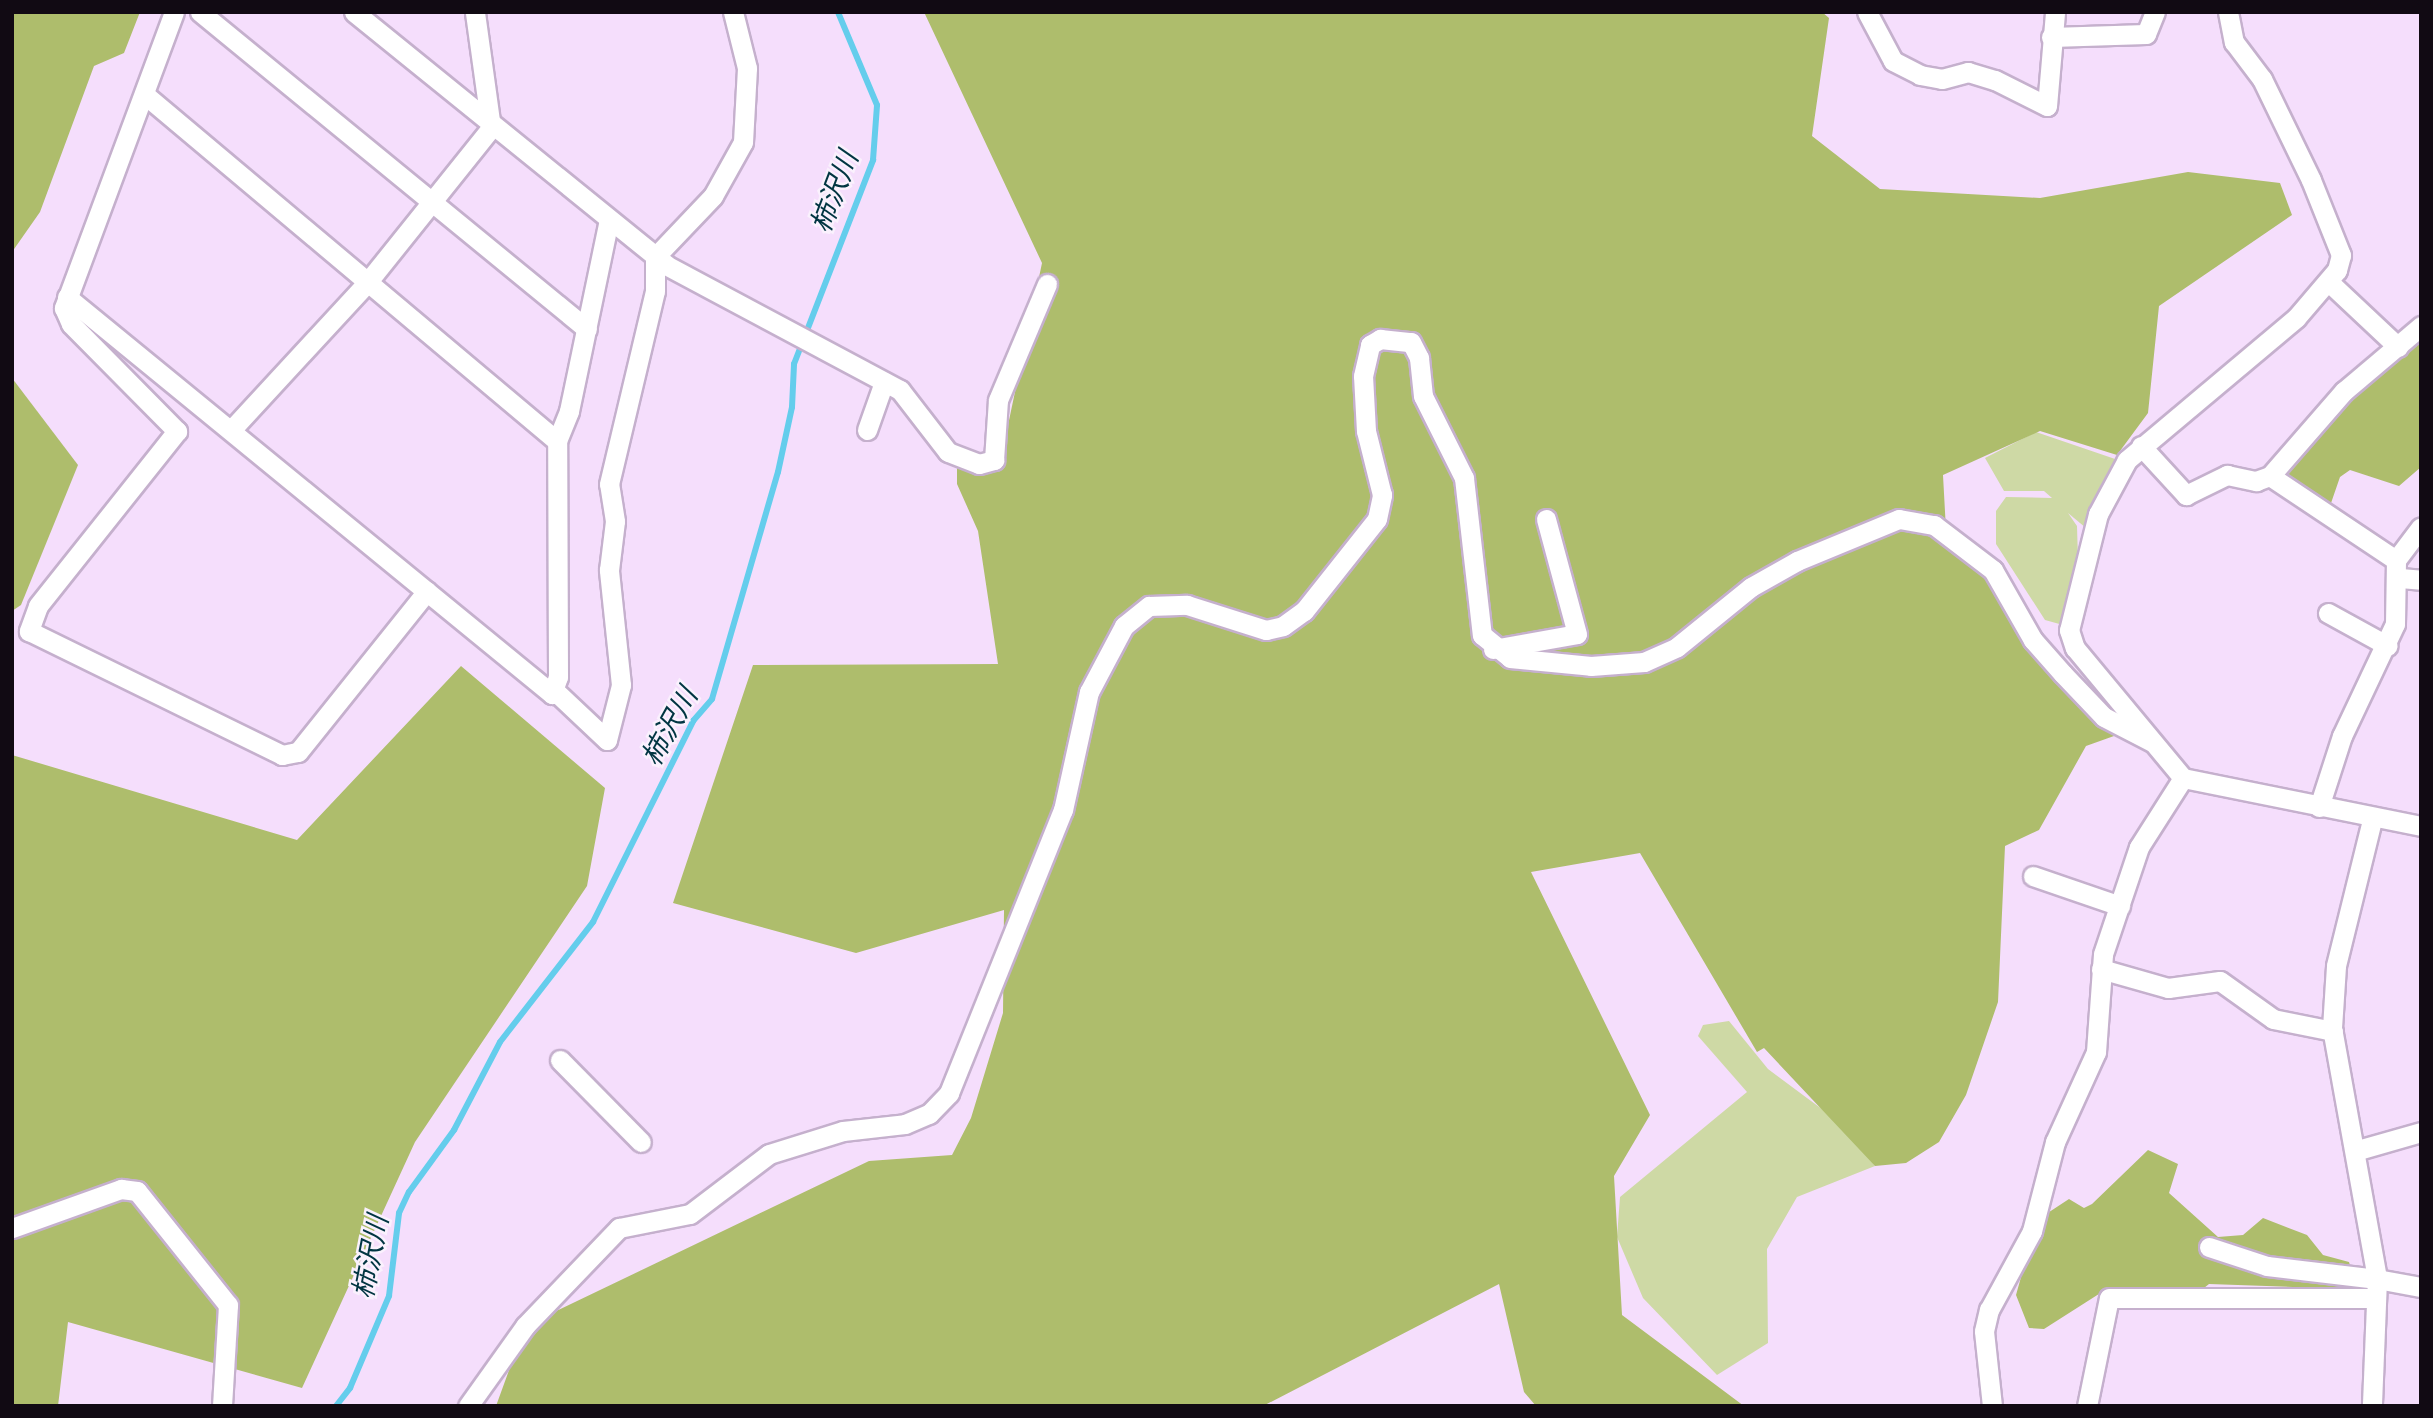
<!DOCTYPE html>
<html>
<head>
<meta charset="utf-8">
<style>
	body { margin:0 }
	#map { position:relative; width:2433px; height:1418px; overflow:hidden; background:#f5defc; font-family:Jost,"Noto Sans JP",sans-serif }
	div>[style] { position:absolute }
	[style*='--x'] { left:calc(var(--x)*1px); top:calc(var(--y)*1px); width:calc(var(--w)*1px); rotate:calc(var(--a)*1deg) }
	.green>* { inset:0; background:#ced9a5 }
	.forest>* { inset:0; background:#aebd6c }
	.stream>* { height:6px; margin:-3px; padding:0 3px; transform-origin:3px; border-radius:3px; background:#64cdec }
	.roads { filter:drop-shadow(2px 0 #c5b0cd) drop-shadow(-2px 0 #c5b0cd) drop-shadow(0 2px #c5b0cd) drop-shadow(0 -2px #c5b0cd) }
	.minor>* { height:19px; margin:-9.5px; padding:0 9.5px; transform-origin:9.5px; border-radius:9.5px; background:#fff }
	span { translate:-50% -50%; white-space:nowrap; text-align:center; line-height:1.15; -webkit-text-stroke:5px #faf1fd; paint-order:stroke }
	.water-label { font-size:28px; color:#013542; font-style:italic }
	.frame { position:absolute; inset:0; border:14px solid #110a13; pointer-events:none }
</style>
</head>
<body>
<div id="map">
	<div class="green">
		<i style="clip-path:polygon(2036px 432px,2118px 460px,2092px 533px,2068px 513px,2077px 526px,2078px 560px,2063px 625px,2045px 620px,1996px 544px,1996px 511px,2006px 497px,2052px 498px,2044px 491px,2004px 491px,1985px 458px)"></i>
		<i style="clip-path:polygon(1729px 1021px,1768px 1069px,1842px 1124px,1875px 1166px,1797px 1197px,1767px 1249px,1768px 1343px,1717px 1375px,1643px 1298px,1617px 1237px,1620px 1197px,1747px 1092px,1698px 1036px,1703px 1025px)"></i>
	</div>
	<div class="forest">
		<i style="clip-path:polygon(12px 12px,140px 12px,124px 53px,94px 66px,40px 212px,12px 252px)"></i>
		<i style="clip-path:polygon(924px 12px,1822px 12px,1829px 18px,1812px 136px,1880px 189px,2040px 198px,2188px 172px,2280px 183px,2292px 215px,2159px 306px,2148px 413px,2117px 455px,2040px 431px,1943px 475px,1946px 530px,1999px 579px,2114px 736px,2086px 746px,2039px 830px,2005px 846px,1998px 1002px,1966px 1095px,1939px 1142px,1906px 1163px,1875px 1166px,1764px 1048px,1757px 1052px,1640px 853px,1531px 872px,1650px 1115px,1614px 1176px,1622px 1315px,1744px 1406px,1536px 1406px,1524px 1392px,1499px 1284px,1263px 1406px,496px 1406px,525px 1326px,869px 1161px,952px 1155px,971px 1118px,1003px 1013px,1004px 910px,856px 953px,673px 903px,753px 665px,998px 664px,978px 531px,957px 484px,957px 462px,1003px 449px,1042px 263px)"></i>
		<i style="clip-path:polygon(2421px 340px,2421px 467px,2399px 486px,2350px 470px,2340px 477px,2330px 506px,2287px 484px,2291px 460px,2338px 408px)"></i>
		<i style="clip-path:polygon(12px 378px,78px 465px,21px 605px,12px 611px)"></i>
		<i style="clip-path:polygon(461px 666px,605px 788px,587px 886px,415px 1142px,302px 1388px,68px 1322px,58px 1406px,12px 1406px,12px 755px,297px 840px)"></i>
		<i style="clip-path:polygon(2148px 1150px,2178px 1164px,2169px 1193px,2218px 1237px,2243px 1235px,2263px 1218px,2307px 1235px,2323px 1255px,2349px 1262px,2355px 1281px,2349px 1289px,2209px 1284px,2199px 1292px,2141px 1296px,2121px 1288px,2102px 1292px,2044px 1329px,2029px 1328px,2016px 1295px,2037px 1220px,2069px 1199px,2084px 1208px,2092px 1204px)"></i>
	</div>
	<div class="stream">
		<i style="--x:336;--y:1406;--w:23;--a:-52"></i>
		<i style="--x:350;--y:1388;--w:100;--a:-67"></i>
		<i style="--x:389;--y:1296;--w:84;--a:-83.1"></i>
		<i style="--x:399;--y:1213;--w:23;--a:-65"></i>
		<i style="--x:409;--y:1192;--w:77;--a:-54"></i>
		<i style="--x:454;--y:1130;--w:99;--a:-62.4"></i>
		<i style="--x:500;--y:1042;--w:152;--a:-52.2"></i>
		<i style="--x:593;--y:922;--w:225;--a:-63.5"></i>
		<i style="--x:693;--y:721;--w:29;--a:-49"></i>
		<i style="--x:712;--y:699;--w:236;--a:-73.8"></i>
		<i style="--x:778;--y:472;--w:66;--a:-77.8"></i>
		<i style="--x:792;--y:407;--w:43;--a:-87.3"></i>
		<i style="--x:794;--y:364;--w:219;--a:-68.8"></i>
		<i style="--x:873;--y:160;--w:55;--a:-85.8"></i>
		<i style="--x:877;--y:105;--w:101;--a:-112.8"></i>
	</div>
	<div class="roads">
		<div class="minor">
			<i style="--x:174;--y:12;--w:316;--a:110.4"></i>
			<i style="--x:64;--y:308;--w:17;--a:66"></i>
			<i style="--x:71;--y:324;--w:151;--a:45.3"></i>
			<i style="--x:177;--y:431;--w:223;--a:128.5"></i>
			<i style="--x:38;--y:606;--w:27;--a:110"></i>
			<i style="--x:29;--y:631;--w:282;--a:26.1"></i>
			<i style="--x:282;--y:755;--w:16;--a:-11"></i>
			<i style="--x:298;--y:752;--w:206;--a:-51.3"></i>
			<i style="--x:200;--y:12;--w:500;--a:39.32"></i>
			<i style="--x:354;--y:12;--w:402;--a:39"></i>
			<i style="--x:666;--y:265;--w:265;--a:28.1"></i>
			<i style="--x:900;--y:390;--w:78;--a:52.3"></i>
			<i style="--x:948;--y:452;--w:33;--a:21"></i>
			<i style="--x:979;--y:464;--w:16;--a:-15"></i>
			<i style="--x:994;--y:460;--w:60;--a:-86.2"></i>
			<i style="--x:998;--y:400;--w:126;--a:-67.1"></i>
			<i style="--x:1867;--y:12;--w:55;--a:62"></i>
			<i style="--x:1893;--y:61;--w:30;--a:27"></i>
			<i style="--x:1920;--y:75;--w:22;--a:10"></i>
			<i style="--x:1942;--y:79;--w:27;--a:-15"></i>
			<i style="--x:1968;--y:72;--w:28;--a:17"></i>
			<i style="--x:1995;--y:80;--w:58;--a:26.6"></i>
			<i style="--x:2047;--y:106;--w:94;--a:-85.1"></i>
			<i style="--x:2228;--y:12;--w:31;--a:79"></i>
			<i style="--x:2234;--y:42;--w:46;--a:52.9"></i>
			<i style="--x:2262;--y:79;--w:112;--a:64.1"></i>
			<i style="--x:2311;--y:180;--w:81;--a:68.2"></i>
			<i style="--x:2341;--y:255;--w:16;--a:105"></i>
			<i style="--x:2337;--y:270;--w:63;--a:130.5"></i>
			<i style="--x:2296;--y:318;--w:221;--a:140"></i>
			<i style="--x:2127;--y:460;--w:61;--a:118.2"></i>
			<i style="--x:2098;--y:514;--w:120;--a:104"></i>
			<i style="--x:2069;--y:630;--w:19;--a:72"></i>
			<i style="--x:2075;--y:648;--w:169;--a:50.3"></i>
			<i style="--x:2183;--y:778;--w:243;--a:11.4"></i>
			<i style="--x:2051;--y:37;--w:95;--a:-1.8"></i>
			<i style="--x:2146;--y:34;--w:24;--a:-68"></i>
			<i style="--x:144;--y:94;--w:539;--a:40.04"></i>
			<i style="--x:2331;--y:284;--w:92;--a:43.2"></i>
			<i style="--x:67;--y:297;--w:627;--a:39.3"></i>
			<i style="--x:552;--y:694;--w:18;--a:-71"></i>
			<i style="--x:558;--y:677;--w:236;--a:-90.2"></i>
			<i style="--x:557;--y:441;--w:32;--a:-68"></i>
			<i style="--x:569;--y:411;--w:191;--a:-78.2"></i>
			<i style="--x:233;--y:428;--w:196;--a:-47.3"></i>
			<i style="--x:366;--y:284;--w:200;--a:-51.3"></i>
			<i style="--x:491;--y:128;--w:117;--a:-97.9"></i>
			<i style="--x:867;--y:430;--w:51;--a:-70.5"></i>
			<i style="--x:2141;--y:446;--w:67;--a:47.4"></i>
			<i style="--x:2186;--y:495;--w:46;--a:-26"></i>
			<i style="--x:2227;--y:475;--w:30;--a:12"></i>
			<i style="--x:2256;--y:481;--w:15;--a:-20"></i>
			<i style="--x:2270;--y:476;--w:151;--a:33.7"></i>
			<i style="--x:2270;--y:476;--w:113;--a:-49"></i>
			<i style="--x:2344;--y:391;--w:101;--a:-40.2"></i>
			<i style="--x:2400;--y:578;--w:21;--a:5"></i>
			<i style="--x:2328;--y:613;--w:68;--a:28.8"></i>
			<i style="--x:1493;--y:649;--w:85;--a:-10.1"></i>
			<i style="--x:1577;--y:634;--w:119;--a:-105.1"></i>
			<i style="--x:556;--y:692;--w:70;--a:43.3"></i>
			<i style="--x:607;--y:740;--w:57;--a:-75.7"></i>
			<i style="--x:621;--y:685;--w:116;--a:-96"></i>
			<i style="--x:609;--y:570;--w:49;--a:-83"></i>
			<i style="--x:615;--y:521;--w:37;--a:-99"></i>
			<i style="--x:609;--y:484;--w:198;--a:-76.6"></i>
			<i style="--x:655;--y:291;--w:34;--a:-90"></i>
			<i style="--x:655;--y:257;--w:84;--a:-46.4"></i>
			<i style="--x:713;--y:196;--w:62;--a:-60.9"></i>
			<i style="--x:743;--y:142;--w:74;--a:-86.9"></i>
			<i style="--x:747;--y:68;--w:58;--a:-104"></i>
			<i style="--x:2319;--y:807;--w:75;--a:-72.1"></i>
			<i style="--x:2342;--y:736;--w:124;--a:-64.7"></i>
			<i style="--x:2395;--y:624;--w:64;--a:-89.1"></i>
			<i style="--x:2396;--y:560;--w:41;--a:-52.9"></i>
			<i style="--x:2372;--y:820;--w:150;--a:103.9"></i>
			<i style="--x:2336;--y:966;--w:62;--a:93.7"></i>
			<i style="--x:2332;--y:1028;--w:255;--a:79.8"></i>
			<i style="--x:2377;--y:1279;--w:45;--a:10.3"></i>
			<i style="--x:2033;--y:876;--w:92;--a:19"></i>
			<i style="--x:2101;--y:969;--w:70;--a:15.8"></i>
			<i style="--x:2168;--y:988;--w:52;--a:-7.7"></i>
			<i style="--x:2220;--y:981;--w:65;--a:35.6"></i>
			<i style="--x:2273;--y:1019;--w:61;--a:11.3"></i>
			<i style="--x:560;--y:1060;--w:115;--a:45.4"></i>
			<i style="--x:2358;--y:1150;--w:66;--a:-15.9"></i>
			<i style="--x:12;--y:1228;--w:116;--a:-19.7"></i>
			<i style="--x:121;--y:1189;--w:16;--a:7"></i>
			<i style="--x:137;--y:1191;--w:146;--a:51.4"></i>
			<i style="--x:228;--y:1305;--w:101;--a:93.4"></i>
			<i style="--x:2209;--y:1247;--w:61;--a:18.1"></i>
			<i style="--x:2267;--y:1266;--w:111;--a:6.7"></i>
			<i style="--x:2377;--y:1279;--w:127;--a:92.3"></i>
			<i style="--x:468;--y:1406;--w:98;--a:-54.5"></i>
			<i style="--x:525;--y:1326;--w:136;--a:-46.2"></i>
			<i style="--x:619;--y:1228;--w:72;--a:-11.2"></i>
			<i style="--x:690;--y:1214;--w:99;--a:-37.2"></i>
			<i style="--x:769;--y:1154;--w:77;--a:-17.3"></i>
			<i style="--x:843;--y:1131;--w:62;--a:-6.4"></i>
			<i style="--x:905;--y:1124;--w:26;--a:-23"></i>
			<i style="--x:929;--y:1114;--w:29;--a:-46"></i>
			<i style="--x:949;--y:1093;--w:305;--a:-68.1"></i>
			<i style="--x:1063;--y:810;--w:121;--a:-77.6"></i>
			<i style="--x:1089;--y:692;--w:75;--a:-62.1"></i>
			<i style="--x:1124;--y:626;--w:32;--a:-39"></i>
			<i style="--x:1149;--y:606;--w:38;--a:-2"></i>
			<i style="--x:1187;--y:605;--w:83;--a:17.6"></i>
			<i style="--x:1266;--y:630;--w:17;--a:-13"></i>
			<i style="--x:1283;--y:626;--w:26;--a:-36"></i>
			<i style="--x:1304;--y:611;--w:117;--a:-51.6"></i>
			<i style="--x:1377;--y:519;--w:25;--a:-78"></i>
			<i style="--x:1382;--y:495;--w:66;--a:-104"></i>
			<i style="--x:1366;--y:431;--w:55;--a:-93.1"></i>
			<i style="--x:1363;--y:376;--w:32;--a:-77"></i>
			<i style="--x:1370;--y:345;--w:12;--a:-31"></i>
			<i style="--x:1380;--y:339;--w:31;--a:6"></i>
			<i style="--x:1411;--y:342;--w:18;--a:63"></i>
			<i style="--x:1419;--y:358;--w:38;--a:84"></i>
			<i style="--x:1423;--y:396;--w:92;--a:63.4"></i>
			<i style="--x:1464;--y:478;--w:158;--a:83.5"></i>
			<i style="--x:1482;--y:635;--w:36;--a:39"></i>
			<i style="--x:1510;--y:658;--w:81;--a:5.6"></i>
			<i style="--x:1591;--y:666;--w:53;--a:-4.3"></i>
			<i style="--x:1644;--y:662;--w:36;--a:-24"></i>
			<i style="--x:1677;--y:647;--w:95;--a:-39"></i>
			<i style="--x:1751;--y:587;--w:53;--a:-29.5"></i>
			<i style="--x:1797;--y:561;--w:110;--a:-22.4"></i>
			<i style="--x:1899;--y:519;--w:36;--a:10"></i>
			<i style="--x:1934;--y:525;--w:74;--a:37.3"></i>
			<i style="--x:1993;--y:570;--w:81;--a:60.3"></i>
			<i style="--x:2033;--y:640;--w:45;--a:48.6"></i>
			<i style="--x:2063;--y:674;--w:59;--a:46.4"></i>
			<i style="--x:2104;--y:717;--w:54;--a:27.5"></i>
			<i style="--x:1992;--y:1406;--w:75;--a:-96.1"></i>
			<i style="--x:1984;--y:1331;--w:22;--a:-77"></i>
			<i style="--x:1989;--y:1310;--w:90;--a:-61.4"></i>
			<i style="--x:2032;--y:1231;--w:92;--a:-75.5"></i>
			<i style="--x:2055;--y:1142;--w:99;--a:-65.5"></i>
			<i style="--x:2096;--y:1052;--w:98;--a:-85.9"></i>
			<i style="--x:2103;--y:954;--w:113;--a:-71.4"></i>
			<i style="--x:2139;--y:847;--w:82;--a:-57.5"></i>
			<i style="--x:2087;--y:1406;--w:110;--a:-78.5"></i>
			<i style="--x:2109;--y:1298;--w:267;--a:0"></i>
		</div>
	</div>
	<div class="water-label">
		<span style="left:835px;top:192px;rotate:-69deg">柿沢川</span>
		<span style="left:670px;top:727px;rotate:-61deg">柿沢川</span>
		<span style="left:371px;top:1257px;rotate:-79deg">柿沢川</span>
	</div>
	<div class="frame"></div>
</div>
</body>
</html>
